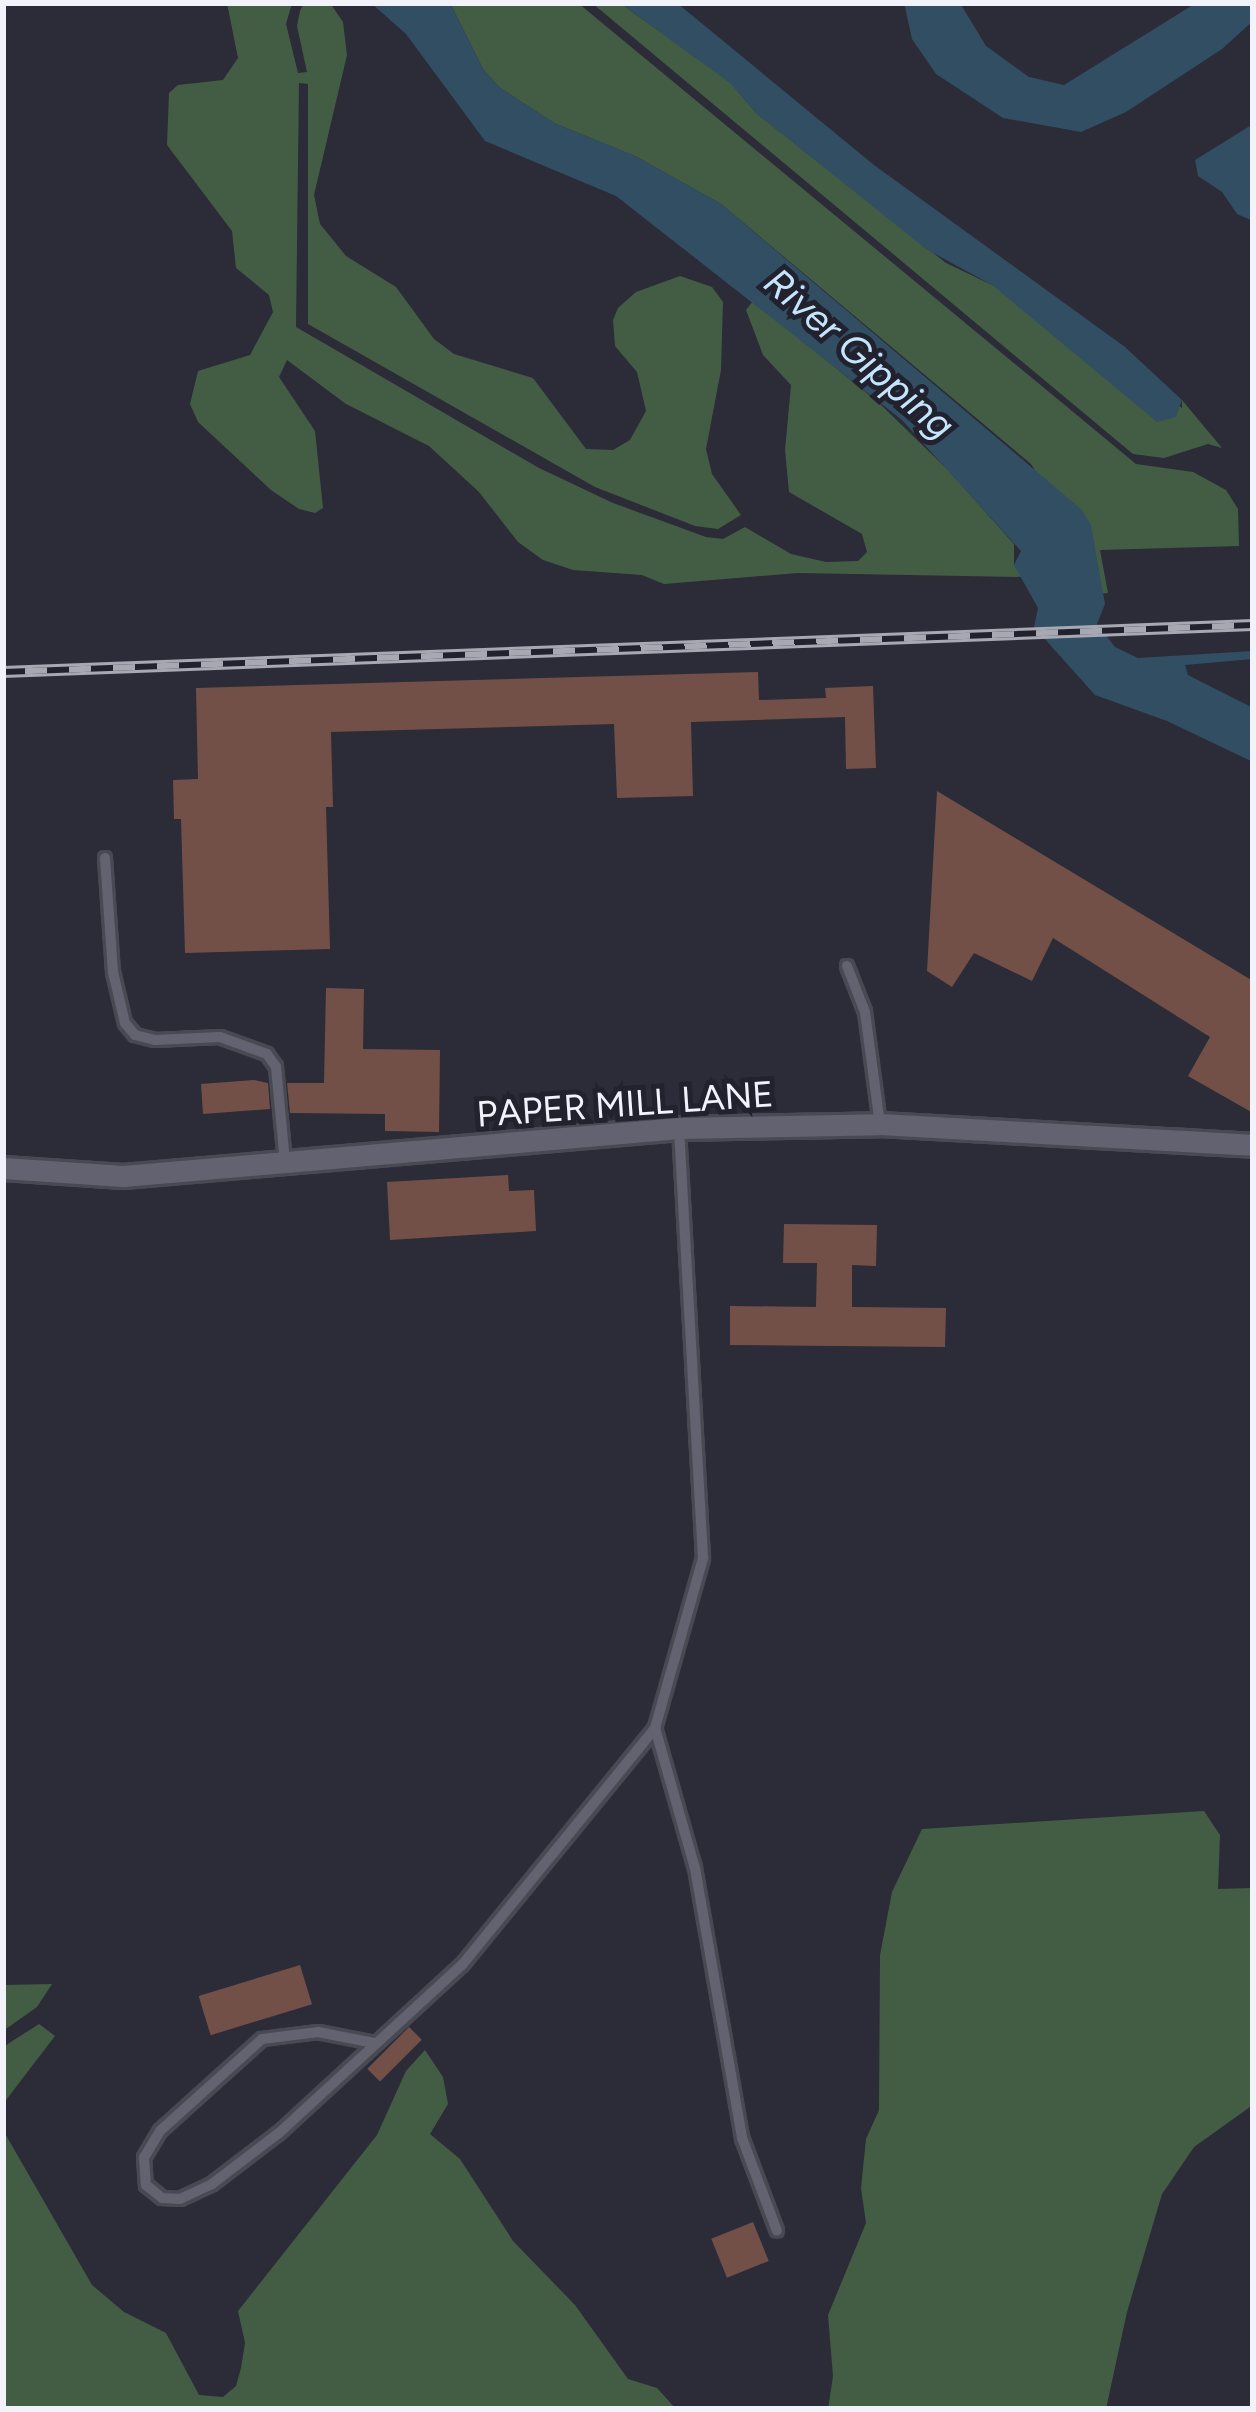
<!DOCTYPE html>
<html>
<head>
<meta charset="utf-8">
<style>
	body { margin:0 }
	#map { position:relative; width:1256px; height:2412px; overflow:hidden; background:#2c2b38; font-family:Figtree,sans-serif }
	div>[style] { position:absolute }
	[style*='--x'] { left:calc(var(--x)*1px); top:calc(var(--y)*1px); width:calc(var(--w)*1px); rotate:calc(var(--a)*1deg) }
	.forest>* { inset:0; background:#435d45 }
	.water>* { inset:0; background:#314e63 }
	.building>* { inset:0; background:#735047; transform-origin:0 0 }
	.roads { filter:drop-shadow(3px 0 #494954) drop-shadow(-3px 0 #494954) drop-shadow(0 3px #494954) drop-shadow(0 -3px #494954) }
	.service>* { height:10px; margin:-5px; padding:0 5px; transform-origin:5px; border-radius:5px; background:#636271 }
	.minor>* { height:21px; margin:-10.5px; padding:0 10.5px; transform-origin:10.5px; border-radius:10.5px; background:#636271 }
	.rail>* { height:12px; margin-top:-6px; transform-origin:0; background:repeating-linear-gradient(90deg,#22212e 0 22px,#a8a8b2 0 44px); box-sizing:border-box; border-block:3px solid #a8a8b2 }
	span { translate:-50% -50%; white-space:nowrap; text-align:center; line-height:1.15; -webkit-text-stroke:10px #22212e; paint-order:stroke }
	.street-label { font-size:36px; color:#f2f2fb }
	.water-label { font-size:39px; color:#c5e5fd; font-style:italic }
	.frame { position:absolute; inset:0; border:6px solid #f2f2fb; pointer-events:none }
</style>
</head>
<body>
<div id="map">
	<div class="forest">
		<i style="clip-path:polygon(227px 3px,292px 3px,286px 24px,298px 73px,307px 72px,297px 26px,300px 11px,304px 3px,330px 3px,343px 22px,347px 55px,314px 195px,320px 224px,346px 256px,396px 287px,434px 339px,454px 354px,533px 378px,586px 449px,613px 450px,630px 440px,646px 411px,637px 372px,615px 346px,613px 320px,618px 308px,636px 292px,680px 276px,712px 287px,723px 302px,721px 370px,706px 449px,712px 474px,741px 515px,718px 529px,695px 526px,595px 487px,308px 324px,308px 84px,299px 83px,296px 327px,539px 468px,613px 503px,706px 537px,723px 539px,745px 527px,791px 554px,826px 562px,858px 561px,867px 552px,862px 534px,789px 492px,785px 450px,791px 385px,763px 355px,746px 310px,753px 301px,879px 403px,947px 469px,1014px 544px,1014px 565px,1025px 577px,798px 573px,664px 584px,642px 575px,573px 570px,543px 560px,518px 542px,479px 492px,429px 446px,346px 404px,287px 360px,279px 377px,315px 431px,323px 508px,315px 513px,299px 509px,271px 490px,198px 422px,190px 404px,198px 371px,250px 355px,273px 312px,269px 295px,236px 268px,232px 231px,167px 145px,169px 93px,178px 85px,223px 80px,238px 58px)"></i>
		<i style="clip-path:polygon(450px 3px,578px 3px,1136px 464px,1193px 472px,1226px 490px,1238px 509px,1239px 546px,1100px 550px,1108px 593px,1083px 595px,1051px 496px,1031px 464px,721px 204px,637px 157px,554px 123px,499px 87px,483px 69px)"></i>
		<i style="clip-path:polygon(592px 3px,620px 3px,731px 83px,756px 113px,946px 263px,992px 285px,1182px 408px,1182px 400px,1222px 448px,1208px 444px,1164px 458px,1133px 454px)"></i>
		<i style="clip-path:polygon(1204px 1811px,1220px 1835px,1218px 1889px,1253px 1888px,1253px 2088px,1250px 2107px,1194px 2147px,1162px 2194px,1127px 2312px,1106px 2409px,828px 2409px,833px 2376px,828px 2315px,866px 2223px,861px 2188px,866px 2139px,879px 2110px,880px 1955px,892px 1892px,922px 1829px)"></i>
		<i style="clip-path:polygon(52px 1984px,37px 2007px,3px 2031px,3px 1985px)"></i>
		<i style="clip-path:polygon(39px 2024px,55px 2036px,3px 2104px,3px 2047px)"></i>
		<i style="clip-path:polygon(425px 2050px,443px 2077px,448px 2104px,430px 2134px,460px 2159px,513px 2241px,575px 2305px,628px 2379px,657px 2388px,675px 2408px,687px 2409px,3px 2409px,3px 2130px,92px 2285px,124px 2312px,166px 2333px,199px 2395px,223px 2397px,236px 2386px,241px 2368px,245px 2343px,238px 2311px,377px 2135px,406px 2071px)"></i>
	</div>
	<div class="water">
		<i style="clip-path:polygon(371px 3px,450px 3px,483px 69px,499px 87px,554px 123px,637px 157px,721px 204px,1082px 510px,1091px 525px,1105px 604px,1097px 624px,1115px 647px,1138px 658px,1253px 651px,1253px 659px,1185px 665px,1188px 675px,1253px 708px,1253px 762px,1167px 721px,1095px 695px,1034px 627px,1038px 608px,1014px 565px,1021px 551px,902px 420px,616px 196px,485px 141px,406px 34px)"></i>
		<i style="clip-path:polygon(620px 3px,677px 3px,874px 165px,1125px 347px,1182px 400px,1176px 417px,1157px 422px,992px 285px,926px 249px,756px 113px,730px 83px)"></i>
		<i style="clip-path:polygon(904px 3px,960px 3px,986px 46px,1029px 77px,1064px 85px,1196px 3px,1253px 3px,1253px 21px,1222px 49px,1126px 112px,1081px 132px,1003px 118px,936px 74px,912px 39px)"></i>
		<i style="clip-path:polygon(1253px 124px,1253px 221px,1237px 214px,1222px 192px,1198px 176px,1195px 160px)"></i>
	</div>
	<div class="building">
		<i style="clip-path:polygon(758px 672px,759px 700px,826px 698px,825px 688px,873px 686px,876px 768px,846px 769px,845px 717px,691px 722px,693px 796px,617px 798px,614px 724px,331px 732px,333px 807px,326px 807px,330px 949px,185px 953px,181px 819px,174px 819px,173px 780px,198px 779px,196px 688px)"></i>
		<i style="clip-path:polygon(937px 791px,1253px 981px,1253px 1113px,1188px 1076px,1210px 1037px,1053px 938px,1032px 981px,974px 953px,952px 987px,927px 971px)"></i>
		<i style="clip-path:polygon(326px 988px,364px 989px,363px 1049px,440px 1050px,439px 1132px,385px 1131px,385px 1114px,290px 1113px,287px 1083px,324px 1083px)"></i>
		<i style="clip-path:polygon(254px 1080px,268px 1083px,270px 1109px,203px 1114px,201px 1084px)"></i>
		<i style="clip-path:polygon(508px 1175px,509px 1191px,534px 1190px,536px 1231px,390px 1240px,387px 1182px)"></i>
		<i style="clip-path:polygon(784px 1224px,877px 1225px,876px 1266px,852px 1265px,852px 1307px,946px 1308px,945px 1347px,730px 1345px,730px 1306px,816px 1307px,817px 1263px,783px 1263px)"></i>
		<i style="left:300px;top:1965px;width:41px;height:106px;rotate:73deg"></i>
		<i style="left:409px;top:2027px;width:18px;height:59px;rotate:45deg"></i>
		<i style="left:753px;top:2222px;width:42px;height:45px;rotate:68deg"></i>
	</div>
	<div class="roads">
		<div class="service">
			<i style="--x:105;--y:858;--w:114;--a:86"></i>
			<i style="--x:113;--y:972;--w:52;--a:76.8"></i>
			<i style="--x:125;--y:1023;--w:16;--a:50"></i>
			<i style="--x:135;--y:1035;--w:21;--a:14"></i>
			<i style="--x:155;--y:1040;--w:65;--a:-2.6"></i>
			<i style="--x:220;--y:1037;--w:50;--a:19.9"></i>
			<i style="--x:267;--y:1054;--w:16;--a:55"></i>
			<i style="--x:276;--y:1067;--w:95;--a:84.6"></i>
			<i style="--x:847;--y:966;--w:49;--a:68.6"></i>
			<i style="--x:865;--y:1012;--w:113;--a:82.4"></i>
			<i style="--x:655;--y:1728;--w:146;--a:74.1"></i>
			<i style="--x:695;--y:1868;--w:274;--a:80.1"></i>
			<i style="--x:742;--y:2138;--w:99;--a:69.4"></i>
			<i style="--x:374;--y:2043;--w:57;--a:-168.9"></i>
			<i style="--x:318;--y:2032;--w:56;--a:172.9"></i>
			<i style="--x:262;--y:2039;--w:137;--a:138"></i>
			<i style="--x:160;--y:2131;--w:31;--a:121"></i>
			<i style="--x:144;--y:2158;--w:27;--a:86"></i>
			<i style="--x:146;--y:2185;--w:21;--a:39"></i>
			<i style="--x:162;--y:2198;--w:18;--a:3"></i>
			<i style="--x:180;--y:2199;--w:35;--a:-25"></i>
			<i style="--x:212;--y:2184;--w:84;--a:-37.3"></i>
			<i style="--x:279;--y:2133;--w:248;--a:-42.6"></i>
			<i style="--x:462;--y:1965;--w:306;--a:-50.8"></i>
			<i style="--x:655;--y:1728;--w:177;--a:-74.2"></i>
			<i style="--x:703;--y:1558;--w:431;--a:-93.2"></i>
		</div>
		<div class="minor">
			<i style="--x:3;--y:1168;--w:120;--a:3.8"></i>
			<i style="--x:123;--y:1176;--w:558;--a:-4.93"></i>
			<i style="--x:679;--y:1128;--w:201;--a:-1.1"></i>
			<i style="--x:880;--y:1124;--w:374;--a:3.2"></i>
		</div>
	</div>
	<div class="rail">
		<i style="--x:3;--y:672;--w:1251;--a:-2.15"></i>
	</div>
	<div class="street-label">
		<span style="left:625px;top:1104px;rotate:-4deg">PAPER MILL LANE</span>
	</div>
	<div class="water-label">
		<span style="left:859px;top:354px;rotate:41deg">River Gipping</span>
	</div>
	<div class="frame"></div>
</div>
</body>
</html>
